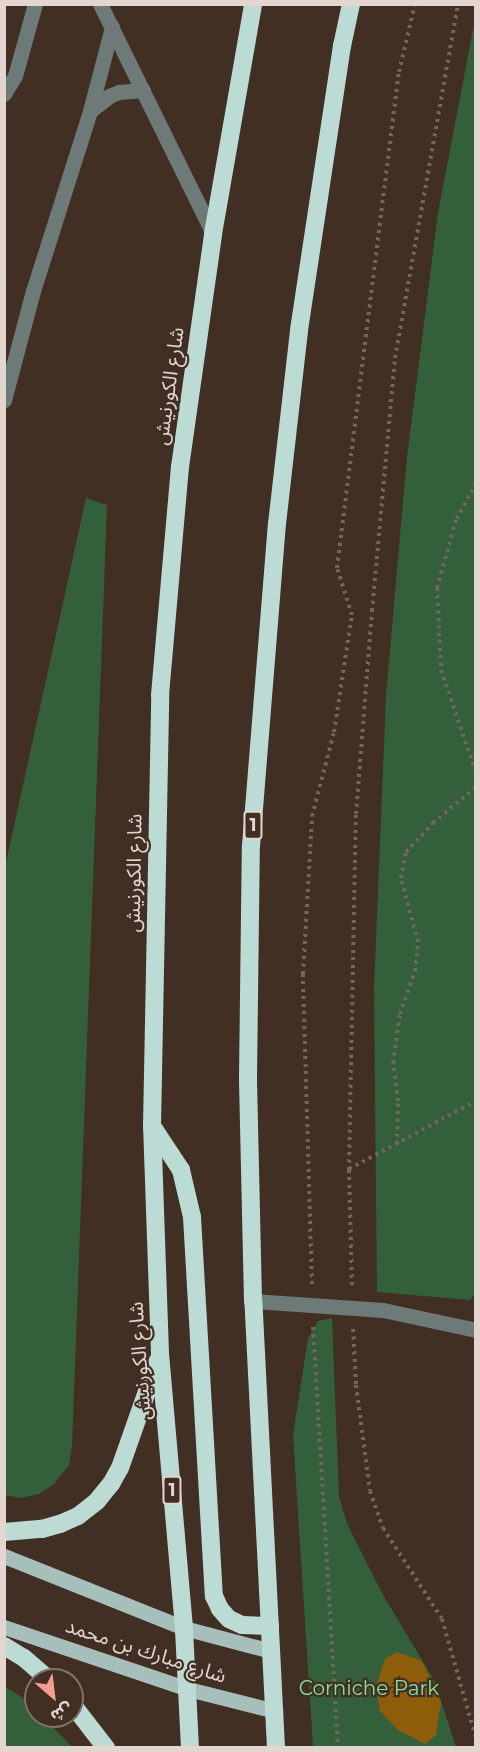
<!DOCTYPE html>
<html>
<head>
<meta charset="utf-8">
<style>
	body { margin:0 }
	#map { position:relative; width:480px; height:1752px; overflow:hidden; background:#412f24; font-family:Montserrat,"Noto Sans Arabic",sans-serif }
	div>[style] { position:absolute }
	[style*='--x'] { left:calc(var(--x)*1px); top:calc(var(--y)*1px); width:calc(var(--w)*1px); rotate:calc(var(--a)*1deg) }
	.green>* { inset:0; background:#33603b }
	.building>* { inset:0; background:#8e5d0b }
	.path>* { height:4px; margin-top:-2px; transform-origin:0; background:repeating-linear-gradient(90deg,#75655b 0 3px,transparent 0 7.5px) }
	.minor>* { height:15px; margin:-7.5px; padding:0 7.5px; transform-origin:7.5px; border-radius:7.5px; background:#6e7a77 }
	.major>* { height:15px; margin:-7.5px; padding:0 7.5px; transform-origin:7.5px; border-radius:7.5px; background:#a6bfba }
	.highway>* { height:18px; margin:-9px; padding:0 9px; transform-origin:9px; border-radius:9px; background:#bddbd5 }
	span { translate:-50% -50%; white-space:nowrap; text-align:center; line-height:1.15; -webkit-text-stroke:4.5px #412f24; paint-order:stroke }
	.shield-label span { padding:2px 4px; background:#412f24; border:2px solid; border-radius:4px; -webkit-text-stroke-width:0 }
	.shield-label { font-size:18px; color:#e2d6cf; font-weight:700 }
	.street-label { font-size:20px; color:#e2d6cf }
	.park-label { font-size:20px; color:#87e296 }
	.frame { position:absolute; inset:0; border:6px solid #e2d6cf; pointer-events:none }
	.north { position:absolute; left:24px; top:1668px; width:60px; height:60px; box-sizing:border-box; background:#412f24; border:2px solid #817268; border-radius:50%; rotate:152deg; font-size:16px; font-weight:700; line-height:24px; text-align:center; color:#e2d6cf }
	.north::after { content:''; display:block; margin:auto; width:21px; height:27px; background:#f59c90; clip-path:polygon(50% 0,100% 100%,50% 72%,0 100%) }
</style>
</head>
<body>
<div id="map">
	<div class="green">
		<i style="clip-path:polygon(475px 19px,476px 1292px,470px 1300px,377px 1292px,374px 990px,386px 695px,407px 457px,438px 213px)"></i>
		<i style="clip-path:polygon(86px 498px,107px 505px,72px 1445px,69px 1465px,54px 1484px,39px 1494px,21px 1498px,4px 1495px,5px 867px)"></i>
		<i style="clip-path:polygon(332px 1318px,339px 1497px,348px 1526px,383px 1595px,434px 1680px,456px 1747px,313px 1747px,293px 1435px,308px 1338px,318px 1321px)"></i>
		<i style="clip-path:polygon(4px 1686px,28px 1701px,36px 1709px,36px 1716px,42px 1716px,72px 1747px,5px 1747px)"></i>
	</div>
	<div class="building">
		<i style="clip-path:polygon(397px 1652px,422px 1661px,441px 1701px,436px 1735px,425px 1744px,398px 1730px,380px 1711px,376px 1687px,385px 1659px)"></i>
	</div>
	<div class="path">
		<i style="--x:476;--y:483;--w:42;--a:118.4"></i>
		<i style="--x:456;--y:520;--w:71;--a:105.6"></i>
		<i style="--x:437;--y:588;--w:82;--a:87.2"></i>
		<i style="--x:441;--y:670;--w:109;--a:71.2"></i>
		<i style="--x:397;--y:1144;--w:43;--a:-88.7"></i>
		<i style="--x:398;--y:1101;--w:38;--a:-97"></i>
		<i style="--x:393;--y:1063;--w:49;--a:-81.9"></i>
		<i style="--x:400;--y:1014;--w:46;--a:-70.8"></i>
		<i style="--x:415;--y:971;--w:29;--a:-84"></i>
		<i style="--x:418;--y:942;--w:66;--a:-104.9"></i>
		<i style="--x:401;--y:878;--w:26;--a:-79"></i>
		<i style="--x:406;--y:852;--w:40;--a:-47"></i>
		<i style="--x:433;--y:823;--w:56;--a:-39.9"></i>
		<i style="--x:349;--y:1169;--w:144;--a:-28.2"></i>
		<i style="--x:312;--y:1284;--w:310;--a:-91.7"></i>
		<i style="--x:303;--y:974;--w:158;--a:-86.7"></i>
		<i style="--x:312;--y:816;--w:87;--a:-75.3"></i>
		<i style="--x:334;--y:732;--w:118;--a:-81.3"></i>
		<i style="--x:352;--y:615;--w:49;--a:-107.7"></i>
		<i style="--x:337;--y:568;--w:500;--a:-82.9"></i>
		<i style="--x:399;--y:72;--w:70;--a:-76.8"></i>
		<i style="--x:352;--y:1285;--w:115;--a:-91.5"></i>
		<i style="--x:349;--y:1170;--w:356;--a:-88.9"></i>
		<i style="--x:356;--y:814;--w:204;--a:-85.5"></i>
		<i style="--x:372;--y:611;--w:254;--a:-84.8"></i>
		<i style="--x:395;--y:358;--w:360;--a:-79.9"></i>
		<i style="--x:313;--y:1327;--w:422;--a:86.6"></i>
		<i style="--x:353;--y:1329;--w:56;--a:86.9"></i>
		<i style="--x:356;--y:1385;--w:107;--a:82.5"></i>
		<i style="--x:370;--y:1491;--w:39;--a:71"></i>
		<i style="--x:383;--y:1528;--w:108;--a:57"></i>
		<i style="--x:442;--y:1619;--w:124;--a:74.1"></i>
	</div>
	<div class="minor">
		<i style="--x:100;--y:4;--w:256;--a:63.8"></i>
		<i style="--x:4;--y:94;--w:21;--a:-59"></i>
		<i style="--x:15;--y:76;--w:75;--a:-74.5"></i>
		<i style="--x:90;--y:111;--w:24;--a:-38"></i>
		<i style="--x:109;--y:96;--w:11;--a:-22"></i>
		<i style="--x:119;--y:92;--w:24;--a:-5"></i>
		<i style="--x:4;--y:400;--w:113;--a:-75.1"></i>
		<i style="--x:33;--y:291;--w:189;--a:-72.4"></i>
		<i style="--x:90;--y:111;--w:87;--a:-75.3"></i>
		<i style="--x:253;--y:1301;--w:130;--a:4"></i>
		<i style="--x:383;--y:1310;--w:95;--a:12.1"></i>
	</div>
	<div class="major">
		<i style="--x:4;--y:1556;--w:194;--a:21.8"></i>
		<i style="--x:184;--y:1628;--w:90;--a:14.8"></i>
		<i style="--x:4;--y:1627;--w:194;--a:18.6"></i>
		<i style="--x:188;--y:1689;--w:90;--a:14.2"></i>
	</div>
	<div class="highway">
		<i style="--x:152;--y:1126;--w:53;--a:56.6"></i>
		<i style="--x:181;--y:1170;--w:48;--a:76.8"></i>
		<i style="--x:192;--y:1217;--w:380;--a:86.7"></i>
		<i style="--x:214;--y:1596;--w:14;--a:65"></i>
		<i style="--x:220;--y:1609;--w:13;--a:48"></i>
		<i style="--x:229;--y:1619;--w:14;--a:25"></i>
		<i style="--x:242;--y:1625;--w:28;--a:2"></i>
		<i style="--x:4;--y:1532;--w:38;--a:-5"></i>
		<i style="--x:42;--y:1529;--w:19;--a:-16"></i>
		<i style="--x:60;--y:1524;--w:20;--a:-24"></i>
		<i style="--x:78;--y:1516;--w:24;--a:-38"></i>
		<i style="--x:97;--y:1501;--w:22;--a:-51"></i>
		<i style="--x:111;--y:1484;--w:18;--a:-61"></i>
		<i style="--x:120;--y:1468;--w:114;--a:-70.6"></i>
		<i style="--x:4;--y:1646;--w:23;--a:31"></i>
		<i style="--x:24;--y:1658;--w:33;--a:41"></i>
		<i style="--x:72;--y:1704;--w:56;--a:52.3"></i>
		<i style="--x:190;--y:1748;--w:120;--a:-92.9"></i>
		<i style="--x:184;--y:1628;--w:276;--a:-95"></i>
		<i style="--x:160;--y:1353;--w:227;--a:-92"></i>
		<i style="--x:152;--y:1126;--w:431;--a:-88.9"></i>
		<i style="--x:160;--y:695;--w:229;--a:-85"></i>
		<i style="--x:180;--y:467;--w:235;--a:-81.9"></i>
		<i style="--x:213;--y:234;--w:233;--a:-80.1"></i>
		<i style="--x:276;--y:1748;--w:448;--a:-92.9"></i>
		<i style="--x:253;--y:1301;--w:223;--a:-91.3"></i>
		<i style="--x:248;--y:1078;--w:232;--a:-89.3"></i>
		<i style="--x:251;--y:846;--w:323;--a:-85.4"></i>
		<i style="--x:277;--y:524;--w:195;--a:-83.5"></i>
		<i style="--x:299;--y:330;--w:287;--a:-81.4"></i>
		<i style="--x:342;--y:46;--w:43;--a:-77.9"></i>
	</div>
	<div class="shield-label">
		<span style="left:253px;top:825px">1</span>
		<span style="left:172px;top:1490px">1</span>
	</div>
	<div class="street-label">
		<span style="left:169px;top:386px;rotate:-82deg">شارع الكورنيش</span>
		<span style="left:134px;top:873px;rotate:-89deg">شارع الكورنيش</span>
		<span style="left:140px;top:1361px;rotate:-94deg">شارع الكورنيش</span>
		<span style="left:146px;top:1651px;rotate:18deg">شارع مبارك بن محمد</span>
	</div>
	<div class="park-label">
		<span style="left:369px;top:1688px">Corniche Park</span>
	</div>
	<div class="frame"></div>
	<div class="north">ش</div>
</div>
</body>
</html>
